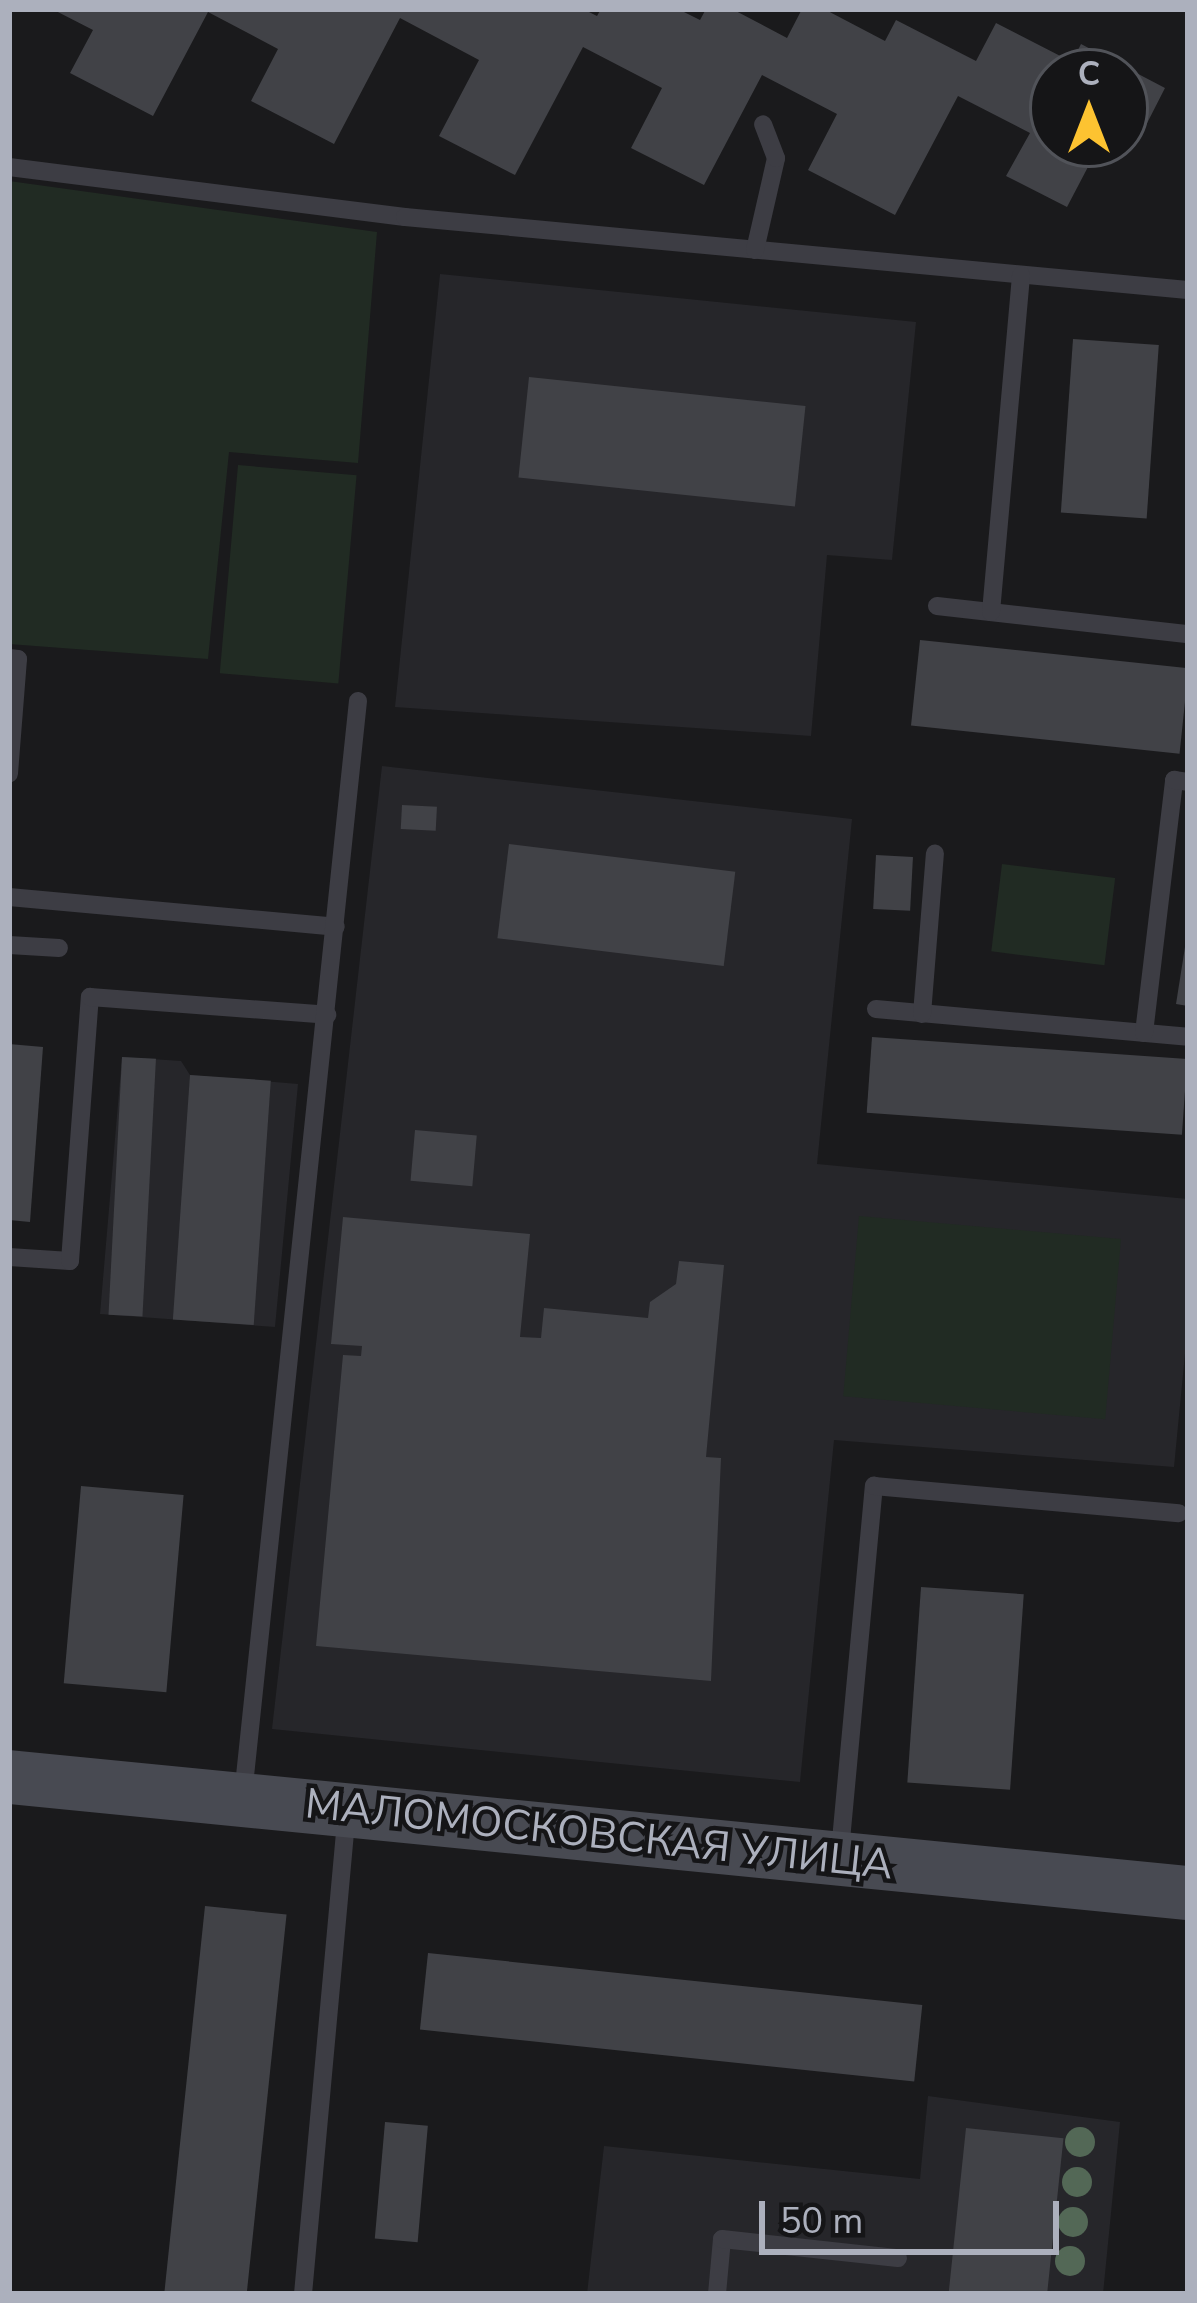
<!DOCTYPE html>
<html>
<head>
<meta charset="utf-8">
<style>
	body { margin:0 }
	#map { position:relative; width:1197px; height:2303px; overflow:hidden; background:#1a1a1c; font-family:"Nunito Sans",sans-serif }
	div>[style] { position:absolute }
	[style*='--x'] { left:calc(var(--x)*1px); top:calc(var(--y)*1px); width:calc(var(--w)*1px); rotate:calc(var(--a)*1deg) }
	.built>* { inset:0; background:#26262a }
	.green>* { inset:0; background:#212b23; transform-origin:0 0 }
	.building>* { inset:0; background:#414247; transform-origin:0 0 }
	.lane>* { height:18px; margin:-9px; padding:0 9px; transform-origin:9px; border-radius:9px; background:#3d3d44 }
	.secondary>* { height:54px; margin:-27px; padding:0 27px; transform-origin:27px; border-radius:27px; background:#484a52 }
	.trees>* { width:30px; height:30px; margin:-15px; border-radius:50%; background:#536856 }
	span { translate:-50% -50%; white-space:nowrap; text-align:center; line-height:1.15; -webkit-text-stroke:9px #151517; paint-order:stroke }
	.street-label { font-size:42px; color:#acb0bd }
	.frame { position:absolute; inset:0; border:12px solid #acb0bd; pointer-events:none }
	.north { position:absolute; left:1029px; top:48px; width:120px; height:120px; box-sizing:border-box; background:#151517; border:3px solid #515359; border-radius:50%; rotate:0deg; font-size:33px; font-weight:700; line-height:48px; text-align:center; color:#acb0bd }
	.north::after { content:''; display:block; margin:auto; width:42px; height:54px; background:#fdc331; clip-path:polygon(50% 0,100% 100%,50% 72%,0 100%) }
	.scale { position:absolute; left:759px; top:2201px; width:300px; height:54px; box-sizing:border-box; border:6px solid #acb0bd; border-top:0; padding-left:15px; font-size:36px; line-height:42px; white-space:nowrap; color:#acb0bd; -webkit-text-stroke:9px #151517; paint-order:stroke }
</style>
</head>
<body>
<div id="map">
	<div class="built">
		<i style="clip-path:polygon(440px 274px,916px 322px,892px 560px,827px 555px,811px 736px,395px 707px)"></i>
		<i style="clip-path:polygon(382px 766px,852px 819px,817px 1164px,1188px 1199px,1188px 1323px,1174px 1467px,834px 1440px,800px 1782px,272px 1729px)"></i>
		<i style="clip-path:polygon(122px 1057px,181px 1061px,190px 1075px,298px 1084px,275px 1327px,100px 1314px)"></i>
		<i style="clip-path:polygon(928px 2096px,1120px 2122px,1103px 2294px,587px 2294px,604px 2146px,920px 2179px)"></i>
	</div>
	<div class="green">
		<i style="clip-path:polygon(9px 181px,377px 232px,358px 463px,229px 452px,208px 659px,9px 644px)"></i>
		<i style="left:238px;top:465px;width:119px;height:209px;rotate:5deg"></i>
		<i style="left:1002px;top:864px;width:114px;height:88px;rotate:7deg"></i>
		<i style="left:859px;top:1216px;width:263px;height:181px;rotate:5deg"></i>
	</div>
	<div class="building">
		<i style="clip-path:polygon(52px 9px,583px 9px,597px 16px,601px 9px,678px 9px,700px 20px,706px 9px,732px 9px,787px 38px,802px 9px,824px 9px,885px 41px,896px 20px,976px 61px,996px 23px,1072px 62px,1081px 44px,1165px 88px,1141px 135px,1125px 126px,1125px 72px,1053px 72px,1053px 144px,1100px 144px,1067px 207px,1006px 176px,1030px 133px,958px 96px,895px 215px,808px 170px,837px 114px,762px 75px,704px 185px,631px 148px,662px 88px,583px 47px,515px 175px,439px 136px,479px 60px,400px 18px,334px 144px,251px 101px,278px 49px,208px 12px,153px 116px,70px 73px,93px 30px)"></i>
		<i style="left:1073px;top:339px;width:86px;height:174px;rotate:4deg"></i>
		<i style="left:529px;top:377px;width:278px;height:101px;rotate:6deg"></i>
		<i style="left:920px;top:640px;width:270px;height:86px;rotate:6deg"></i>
		<i style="left:402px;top:805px;width:35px;height:24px;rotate:3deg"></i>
		<i style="left:509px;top:844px;width:228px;height:95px;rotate:7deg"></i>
		<i style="left:876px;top:855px;width:37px;height:54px;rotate:3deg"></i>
		<i style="clip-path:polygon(1188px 928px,1188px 1006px,1176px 1004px)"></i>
		<i style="left:872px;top:1037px;width:316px;height:76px;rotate:4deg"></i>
		<i style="clip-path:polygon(9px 1044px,43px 1047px,30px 1222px,9px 1220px)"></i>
		<i style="left:122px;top:1057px;width:34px;height:258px;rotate:3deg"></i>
		<i style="left:190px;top:1075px;width:81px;height:245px;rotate:4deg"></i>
		<i style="left:415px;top:1130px;width:62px;height:51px;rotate:5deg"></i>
		<i style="clip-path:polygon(343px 1217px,530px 1234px,520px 1337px,541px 1338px,544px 1308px,648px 1318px,650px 1302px,676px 1284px,679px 1261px,724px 1265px,706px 1457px,721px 1458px,711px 1681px,316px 1646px,343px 1355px,361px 1356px,362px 1346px,331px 1344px)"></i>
		<i style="left:81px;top:1486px;width:103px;height:198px;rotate:5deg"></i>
		<i style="left:921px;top:1587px;width:103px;height:196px;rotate:4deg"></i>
		<i style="left:205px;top:1906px;width:82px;height:390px;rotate:6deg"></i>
		<i style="left:428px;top:1953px;width:497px;height:77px;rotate:6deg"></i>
		<i style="left:385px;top:2122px;width:43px;height:117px;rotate:5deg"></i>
		<i style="left:966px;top:2128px;width:98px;height:167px;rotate:6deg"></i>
	</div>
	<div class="lane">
		<i style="--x:9;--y:167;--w:399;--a:7.2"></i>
		<i style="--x:405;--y:217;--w:786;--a:5.33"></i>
		<i style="--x:755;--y:250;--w:94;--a:-77.1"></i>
		<i style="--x:776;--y:158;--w:36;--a:-111"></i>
		<i style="--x:937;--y:606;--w:253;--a:6.4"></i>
		<i style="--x:991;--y:612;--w:338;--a:-84.9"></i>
		<i style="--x:9;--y:658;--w:9;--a:6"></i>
		<i style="--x:18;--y:659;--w:115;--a:94.5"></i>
		<i style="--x:9;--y:897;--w:328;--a:5.2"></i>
		<i style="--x:9;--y:945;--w:50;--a:3.4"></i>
		<i style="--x:876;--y:1009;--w:313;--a:5.1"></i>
		<i style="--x:922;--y:1014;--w:161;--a:-85.4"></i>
		<i style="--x:1144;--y:1033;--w:255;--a:-83.2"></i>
		<i style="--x:1174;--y:780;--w:14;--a:8"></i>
		<i style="--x:9;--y:1257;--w:61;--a:3.8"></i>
		<i style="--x:70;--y:1261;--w:265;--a:-85.7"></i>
		<i style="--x:90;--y:997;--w:238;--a:4.3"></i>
		<i style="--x:243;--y:1795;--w:1100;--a:-84"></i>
		<i style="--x:840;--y:1851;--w:367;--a:-84.7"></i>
		<i style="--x:874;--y:1486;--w:306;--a:5.1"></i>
		<i style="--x:303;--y:2294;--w:481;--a:-84.8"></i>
		<i style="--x:717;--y:2294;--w:55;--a:-84.8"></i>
		<i style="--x:722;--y:2239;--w:177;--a:6.2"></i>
	</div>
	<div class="secondary">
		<i style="--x:9;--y:1777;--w:1185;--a:5.62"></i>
	</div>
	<div class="trees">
		<i style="left:1080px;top:2142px"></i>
		<i style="left:1077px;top:2182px"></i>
		<i style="left:1073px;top:2222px"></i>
		<i style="left:1070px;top:2261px"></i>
	</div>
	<div class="street-label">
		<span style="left:599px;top:1835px;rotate:6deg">МАЛОМОСКОВСКАЯ УЛИЦА</span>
	</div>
	<div class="frame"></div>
	<div class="north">С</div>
	<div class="scale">50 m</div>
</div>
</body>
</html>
